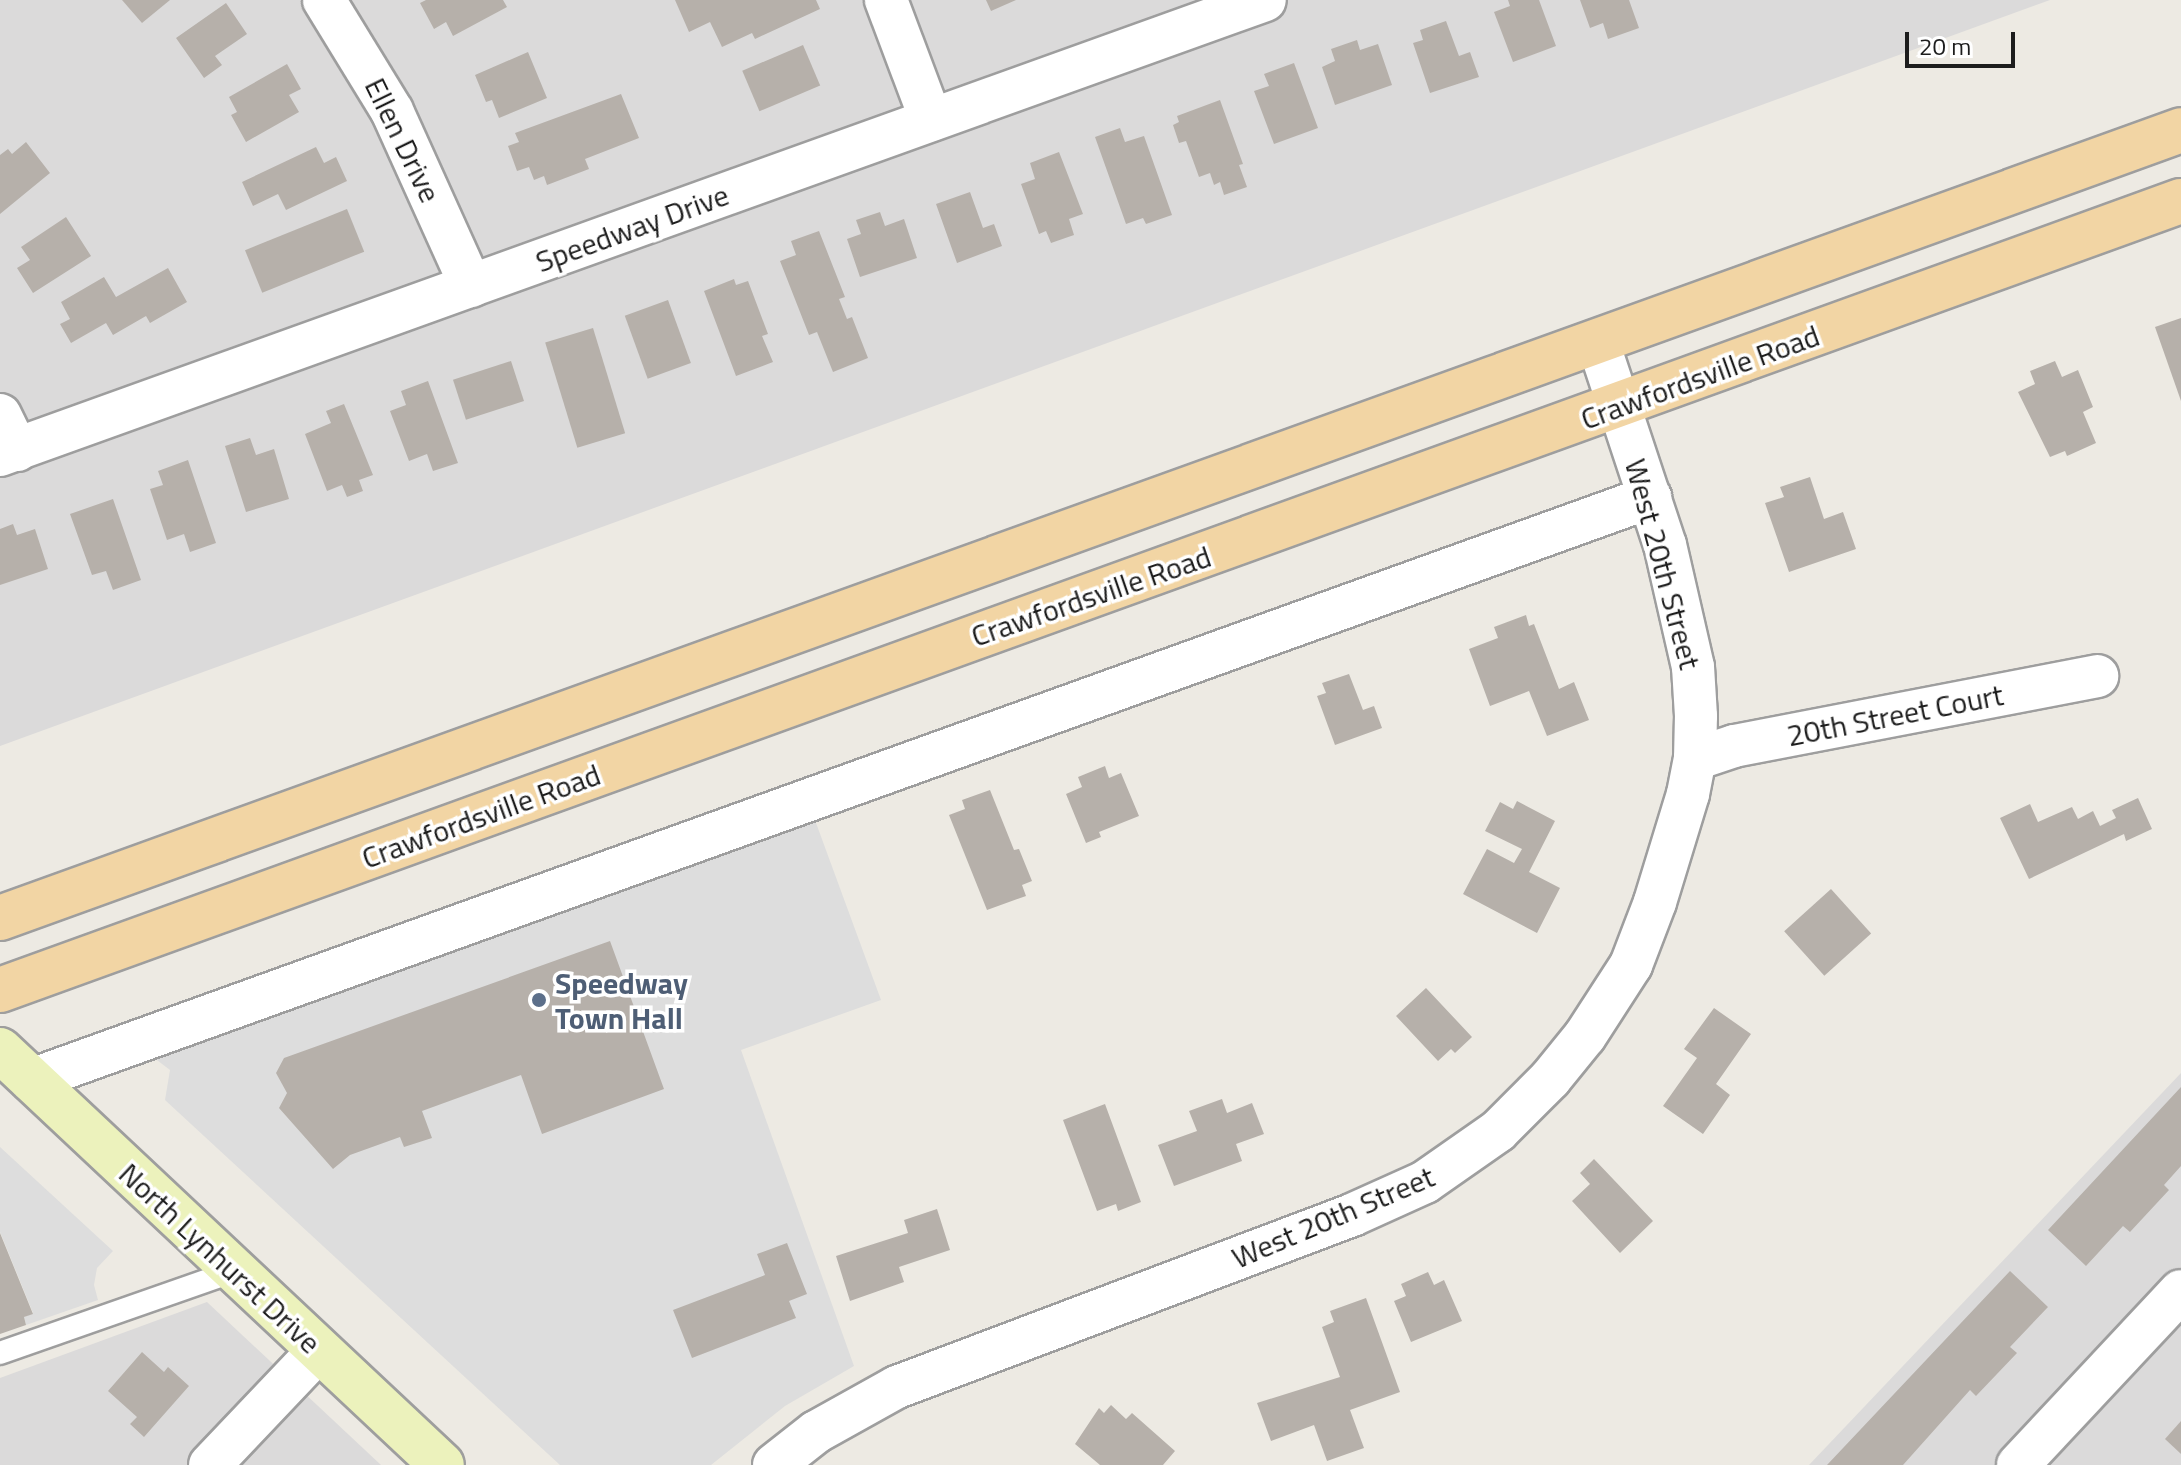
<!DOCTYPE html>
<html>
<head>
<meta charset="utf-8">
<style>
	body { margin:0 }
	#map { position:relative; width:2181px; height:1465px; overflow:hidden; background:#edeae3; font-family:"Titillium Web",sans-serif }
	div>[style] { position:absolute }
	[style*='--x'] { left:calc(var(--x)*1px); top:calc(var(--y)*1px); width:calc(var(--w)*1px); rotate:calc(var(--a)*1deg) }
	.residential>* { inset:0; background:#dbdada }
	.parking>* { inset:0; background:#ddd }
	.building>* { inset:0; background:#b6b0aa; transform-origin:0 0 }
	.roads { filter:drop-shadow(2px 0 #9e9e9e) drop-shadow(-2px 0 #9e9e9e) drop-shadow(0 2px #9e9e9e) drop-shadow(0 -2px #9e9e9e) }
	.lane>* { height:22px; margin:-11px; padding:0 11px; transform-origin:11px; border-radius:11px; background:#fff }
	.street>* { height:42px; margin:-21px; padding:0 21px; transform-origin:21px; border-radius:21px; background:#fff }
	.secondary>* { height:44px; margin:-22px; padding:0 22px; transform-origin:22px; border-radius:22px; background:#ecf2bc }
	.primary>* { height:44px; margin:-22px; padding:0 22px; transform-origin:22px; border-radius:22px; background:#f2d5a4 }
	.dots>* { width:22px; height:22px; translate:-50% -50%; box-sizing:border-box; border:4px solid #fff; border-radius:50% }
	span { translate:-50% -50%; white-space:nowrap; text-align:center; line-height:1.15; -webkit-text-stroke:7px #fff; paint-order:stroke }
	.street-label { font-size:30px; color:#1d1d1d }
	.service-label { font-size:30px; color:#4e5e75; font-weight:700 }
	.left { translate:0 -50%; text-align:left }
	.scale { position:absolute; left:1905px; top:32px; width:110px; height:36px; box-sizing:border-box; border:4px solid #1d1d1d; border-top:0; padding-left:10px; font-size:24px; line-height:28px; white-space:nowrap; color:#1d1d1d; -webkit-text-stroke:6px #fff; paint-order:stroke }
</style>
</head>
<body>
<div id="map">
	<div class="residential">
		<i style="clip-path:polygon(0 0,2050px 0,0 746px)"></i>
		<i style="clip-path:polygon(2181px 1073px,2181px 1465px,1809px 1465px)"></i>
		<i style="clip-path:polygon(207px 1302px,381px 1465px,0 1465px,0 1378px)"></i>
	</div>
	<div class="parking">
		<i style="clip-path:polygon(812px 812px,881px 1000px,741px 1050px,854px 1366px,785px 1406px,711px 1465px,560px 1465px,165px 1100px,170px 1070px,149px 1054px)"></i>
		<i style="clip-path:polygon(0 1147px,113px 1251px,97px 1268px,94px 1285px,98px 1300px,26px 1325px,24px 1317px,33px 1313px,0 1232px)"></i>
	</div>
	<div class="building">
		<i style="clip-path:polygon(122px 0,170px 0,142px 23px)"></i>
		<i style="clip-path:polygon(426px 0,503px 0,507px 7px,453px 36px,446px 22px,434px 29px,420px 3px)"></i>
		<i style="clip-path:polygon(675px 0,816px 0,820px 9px,755px 39px,752px 33px,722px 47px,710px 22px,689px 32px)"></i>
		<i style="clip-path:polygon(986px 0,1016px 0,991px 11px)"></i>
		<i style="clip-path:polygon(1508px 0,1539px 0,1556px 46px,1513px 62px,1494px 12px,1510px 6px)"></i>
		<i style="clip-path:polygon(1580px 0,1629px 0,1639px 28px,1608px 39px,1603px 23px,1590px 28px)"></i>
		<i style="clip-path:polygon(226px 3px,247px 34px,215px 56px,222px 65px,204px 78px,176px 38px)"></i>
		<i style="clip-path:polygon(1446px 21px,1459px 56px,1470px 52px,1479px 77px,1430px 93px,1413px 43px,1423px 40px,1420px 30px)"></i>
		<i style="clip-path:polygon(1357px 40px,1360px 50px,1378px 44px,1392px 85px,1335px 105px,1322px 67px,1335px 61px,1331px 49px)"></i>
		<i style="left:803px;top:45px;width:44px;height:66px;rotate:67deg"></i>
		<i style="clip-path:polygon(528px 52px,547px 98px,499px 118px,492px 100px,486px 102px,475px 75px)"></i>
		<i style="clip-path:polygon(1294px 63px,1318px 128px,1274px 144px,1254px 91px,1269px 86px,1264px 74px)"></i>
		<i style="clip-path:polygon(287px 64px,301px 89px,289px 95px,299px 112px,246px 142px,231px 115px,237px 112px,229px 97px)"></i>
		<i style="clip-path:polygon(621px 94px,639px 138px,585px 159px,589px 169px,547px 185px,544px 176px,534px 180px,529px 167px,517px 171px,508px 146px,519px 142px,515px 133px)"></i>
		<i style="clip-path:polygon(1220px 100px,1243px 164px,1239px 165px,1247px 187px,1224px 195px,1220px 182px,1214px 185px,1210px 173px,1199px 177px,1186px 141px,1179px 143px,1173px 125px,1179px 122px,1177px 116px)"></i>
		<i style="clip-path:polygon(1120px 128px,1125px 142px,1144px 136px,1172px 215px,1146px 224px,1143px 218px,1126px 224px,1095px 137px)"></i>
		<i style="clip-path:polygon(26px 142px,50px 173px,0 214px,0 155px,8px 149px,12px 154px)"></i>
		<i style="clip-path:polygon(316px 147px,324px 163px,336px 157px,347px 181px,286px 210px,278px 194px,253px 206px,242px 182px)"></i>
		<i style="clip-path:polygon(1059px 152px,1083px 214px,1069px 219px,1074px 235px,1051px 243px,1046px 231px,1039px 234px,1021px 184px,1035px 179px,1030px 163px)"></i>
		<i style="clip-path:polygon(970px 192px,983px 228px,994px 224px,1002px 246px,957px 263px,936px 204px)"></i>
		<i style="left:347px;top:209px;width:46px;height:110px;rotate:68deg"></i>
		<i style="clip-path:polygon(880px 212px,885px 226px,904px 219px,917px 258px,860px 277px,847px 239px,861px 234px,856px 220px)"></i>
		<i style="clip-path:polygon(66px 217px,91px 256px,33px 293px,17px 268px,30px 260px,21px 247px)"></i>
		<i style="clip-path:polygon(819px 231px,845px 297px,839px 299px,847px 319px,852px 317px,868px 358px,833px 372px,817px 332px,809px 335px,780px 261px,796px 255px,791px 241px)"></i>
		<i style="clip-path:polygon(168px 268px,187px 302px,150px 323px,146px 316px,113px 335px,106px 323px,71px 343px,60px 324px,70px 319px,61px 302px,104px 277px,116px 297px)"></i>
		<i style="clip-path:polygon(734px 279px,736px 285px,748px 281px,768px 334px,762px 336px,773px 362px,736px 376px,704px 291px)"></i>
		<i style="left:668px;top:300px;width:67px;height:46px;rotate:70deg"></i>
		<i style="clip-path:polygon(2181px 318px,2181px 401px,2155px 327px)"></i>
		<i style="left:593px;top:328px;width:110px;height:50px;rotate:73deg"></i>
		<i style="left:511px;top:361px;width:42px;height:61px;rotate:72deg"></i>
		<i style="clip-path:polygon(2055px 361px,2062px 377px,2078px 370px,2093px 407px,2083px 412px,2096px 443px,2067px 456px,2065px 451px,2050px 457px,2018px 392px,2035px 384px,2030px 371px)"></i>
		<i style="clip-path:polygon(428px 381px,458px 463px,433px 471px,427px 454px,409px 461px,390px 411px,406px 405px,401px 391px)"></i>
		<i style="clip-path:polygon(344px 404px,373px 475px,359px 480px,363px 491px,347px 497px,342px 485px,327px 491px,305px 434px,331px 423px,326px 411px)"></i>
		<i style="clip-path:polygon(250px 438px,256px 455px,274px 449px,289px 499px,246px 512px,225px 446px)"></i>
		<i style="clip-path:polygon(188px 460px,216px 543px,190px 552px,184px 534px,167px 540px,150px 489px,163px 485px,158px 471px)"></i>
		<i style="clip-path:polygon(1810px 477px,1824px 519px,1843px 512px,1856px 549px,1789px 572px,1765px 503px,1784px 497px,1780px 487px)"></i>
		<i style="clip-path:polygon(113px 499px,141px 580px,113px 590px,106px 571px,92px 575px,70px 514px)"></i>
		<i style="clip-path:polygon(13px 524px,17px 535px,35px 529px,48px 569px,0 585px,0 529px)"></i>
		<i style="clip-path:polygon(1526px 615px,1529px 626px,1534px 624px,1559px 689px,1574px 682px,1589px 720px,1547px 736px,1529px 691px,1490px 706px,1469px 649px,1498px 638px,1494px 627px)"></i>
		<i style="clip-path:polygon(1349px 674px,1363px 710px,1374px 706px,1382px 728px,1335px 745px,1317px 696px,1326px 693px,1322px 683px)"></i>
		<i style="clip-path:polygon(1105px 766px,1109px 778px,1121px 773px,1139px 816px,1099px 832px,1101px 837px,1086px 843px,1066px 794px,1082px 787px,1078px 777px)"></i>
		<i style="clip-path:polygon(990px 790px,1014px 850px,1019px 849px,1032px 881px,1022px 885px,1026px 896px,987px 910px,949px 815px,965px 809px,962px 800px)"></i>
		<i style="clip-path:polygon(2138px 798px,2152px 829px,2126px 841px,2124px 834px,2029px 879px,2000px 818px,2030px 804px,2038px 822px,2072px 807px,2078px 819px,2093px 811px,2100px 826px,2116px 818px,2112px 810px)"></i>
		<i style="clip-path:polygon(1517px 801px,1555px 821px,1529px 872px,1560px 888px,1537px 933px,1463px 894px,1487px 849px,1514px 863px,1522px 849px,1485px 831px,1500px 802px,1513px 809px)"></i>
		<i style="left:1831px;top:889px;width:60px;height:63px;rotate:48deg"></i>
		<i style="clip-path:polygon(610px 941px,664px 1089px,542px 1134px,521px 1075px,422px 1111px,432px 1138px,404px 1147px,400px 1137px,350px 1155px,333px 1169px,279px 1108px,287px 1093px,276px 1073px,284px 1058px)"></i>
		<i style="clip-path:polygon(1426px 988px,1472px 1037px,1455px 1053px,1451px 1049px,1438px 1061px,1396px 1016px)"></i>
		<i style="clip-path:polygon(1714px 1008px,1751px 1034px,1716px 1084px,1730px 1095px,1703px 1134px,1663px 1106px,1697px 1058px,1684px 1049px)"></i>
		<i style="clip-path:polygon(2181px 1087px,2181px 1166px,2164px 1185px,2169px 1190px,2130px 1232px,2123px 1226px,2086px 1266px,2048px 1230px)"></i>
		<i style="clip-path:polygon(1222px 1099px,1227px 1113px,1252px 1103px,1264px 1134px,1236px 1144px,1242px 1161px,1174px 1186px,1158px 1145px,1197px 1131px,1189px 1111px)"></i>
		<i style="clip-path:polygon(1105px 1104px,1141px 1202px,1118px 1211px,1116px 1204px,1097px 1211px,1063px 1120px)"></i>
		<i style="clip-path:polygon(1594px 1159px,1653px 1221px,1620px 1253px,1572px 1201px,1590px 1184px,1580px 1173px)"></i>
		<i style="clip-path:polygon(937px 1209px,950px 1250px,899px 1267px,904px 1282px,850px 1301px,836px 1256px,908px 1233px,904px 1220px)"></i>
		<i style="clip-path:polygon(0 1233px,33px 1314px,24px 1317px,26px 1325px,0 1334px)"></i>
		<i style="clip-path:polygon(787px 1243px,807px 1294px,789px 1301px,796px 1318px,692px 1358px,673px 1310px,765px 1275px,757px 1254px)"></i>
		<i style="clip-path:polygon(2010px 1271px,2048px 1307px,2010px 1347px,2017px 1353px,1976px 1396px,1970px 1390px,1903px 1465px,1827px 1465px)"></i>
		<i style="clip-path:polygon(1428px 1272px,1434px 1285px,1444px 1280px,1462px 1321px,1411px 1342px,1394px 1301px,1406px 1296px,1401px 1284px)"></i>
		<i style="clip-path:polygon(1366px 1298px,1400px 1392px,1350px 1410px,1364px 1448px,1327px 1461px,1314px 1425px,1271px 1441px,1257px 1403px,1340px 1377px,1322px 1327px,1334px 1322px,1330px 1311px)"></i>
		<i style="clip-path:polygon(142px 1352px,164px 1372px,168px 1367px,189px 1386px,144px 1437px,130px 1424px,137px 1417px,108px 1391px)"></i>
		<i style="clip-path:polygon(1111px 1405px,1126px 1419px,1132px 1413px,1175px 1451px,1163px 1465px,1100px 1465px,1075px 1444px,1099px 1408px,1104px 1413px)"></i>
		<i style="clip-path:polygon(2181px 1421px,2181px 1454px,2165px 1439px)"></i>
	</div>
	<div class="roads">
		<div class="lane">
			<i style="--x:0;--y:1353;--w:248;--a:-19.3"></i>
		</div>
		<div class="street">
			<i style="--x:324;--y:0;--w:130;--a:58.5"></i>
			<i style="--x:392;--y:111;--w:192;--a:65.7"></i>
			<i style="--x:886;--y:0;--w:128;--a:69.4"></i>
			<i style="--x:0;--y:415;--w:39;--a:64"></i>
			<i style="--x:0;--y:455;--w:1344;--a:-19.78"></i>
			<i style="--x:1695;--y:759;--w:41;--a:-18.4"></i>
			<i style="--x:1734;--y:746;--w:370;--a:-10.9"></i>
			<i style="--x:31;--y:1080;--w:1721;--a:-19.8"></i>
			<i style="--x:210;--y:1465;--w:157;--a:-46.5"></i>
			<i style="--x:774;--y:1465;--w:53;--a:-38.2"></i>
			<i style="--x:816;--y:1432;--w:93;--a:-29.1"></i>
			<i style="--x:897;--y:1387;--w:486;--a:-20.7"></i>
			<i style="--x:1352;--y:1215;--w:80;--a:-24.3"></i>
			<i style="--x:1425;--y:1182;--w:89;--a:-34.9"></i>
			<i style="--x:1498;--y:1131;--w:74;--a:-45"></i>
			<i style="--x:1550;--y:1079;--w:55;--a:-50.9"></i>
			<i style="--x:1585;--y:1036;--w:85;--a:-57.1"></i>
			<i style="--x:1631;--y:965;--w:67;--a:-69.1"></i>
			<i style="--x:1655;--y:902;--w:113;--a:-73"></i>
			<i style="--x:1688;--y:794;--w:36;--a:-79"></i>
			<i style="--x:1695;--y:759;--w:43;--a:-88.7"></i>
			<i style="--x:1696;--y:716;--w:49;--a:-93.5"></i>
			<i style="--x:1693;--y:667;--w:125;--a:-102.9"></i>
			<i style="--x:1665;--y:545;--w:213;--a:-108.3"></i>
			<i style="--x:2018;--y:1465;--w:238;--a:-46.9"></i>
		</div>
		<div class="secondary">
			<i style="--x:0;--y:1050;--w:606;--a:43.2"></i>
		</div>
		<div class="primary">
			<i style="--x:0;--y:918;--w:2319;--a:-19.86"></i>
			<i style="--x:0;--y:990;--w:2319;--a:-19.89"></i>
		</div>
	</div>
	<div class="dots">
		<i style="left:539px;top:1000px;background:#5c6f8a"></i>
	</div>
	<div class="street-label">
		<span style="left:403px;top:140px;rotate:64deg">Ellen Drive</span>
		<span style="left:632px;top:228px;rotate:-20deg">Speedway Drive</span>
		<span style="left:1700px;top:377px;rotate:-20deg">Crawfordsville Road</span>
		<span style="left:1663px;top:564px;rotate:75deg">West 20th Street</span>
		<span style="left:1091px;top:596px;rotate:-19deg">Crawfordsville Road</span>
		<span style="left:1895px;top:715px;rotate:-11deg">20th Street Court</span>
		<span style="left:481px;top:816px;rotate:-20deg">Crawfordsville Road</span>
		<span style="left:1333px;top:1217px;rotate:-23deg">West 20th Street</span>
		<span style="left:220px;top:1258px;rotate:43deg">North Lynhurst Drive</span>
	</div>
	<div class="service-label">
		<span class="left" style="left:555px;top:1000px">Speedway<br>Town Hall</span>
	</div>
	<div class="scale">20 m</div>
</div>
</body>
</html>
